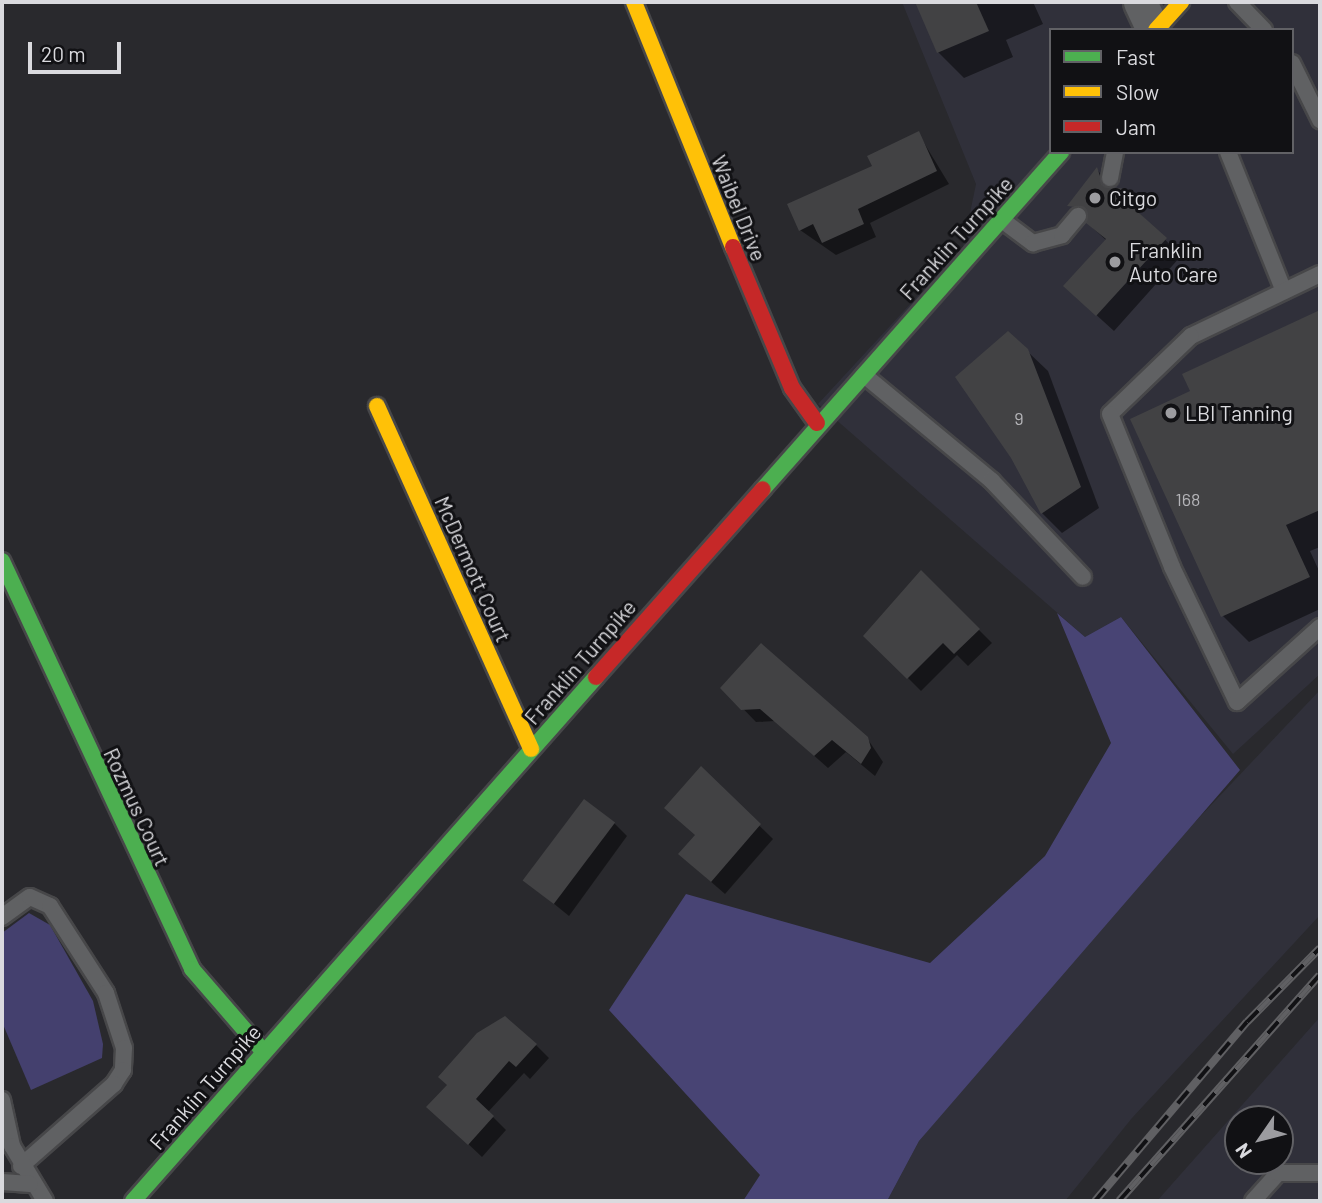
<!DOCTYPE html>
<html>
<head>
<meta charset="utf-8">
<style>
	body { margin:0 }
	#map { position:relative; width:1322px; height:1203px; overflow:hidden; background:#29292d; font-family:Barlow,sans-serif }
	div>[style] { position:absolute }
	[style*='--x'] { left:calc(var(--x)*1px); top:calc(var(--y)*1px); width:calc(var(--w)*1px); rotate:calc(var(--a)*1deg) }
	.built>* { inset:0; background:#30303a }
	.green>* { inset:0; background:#44406e }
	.forest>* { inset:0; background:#484474 }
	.shadow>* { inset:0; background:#0007 }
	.building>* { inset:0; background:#424244; transform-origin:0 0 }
	.roads { filter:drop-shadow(2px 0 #474749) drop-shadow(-2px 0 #474749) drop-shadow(0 2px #474749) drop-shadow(0 -2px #474749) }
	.lane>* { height:16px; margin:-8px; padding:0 8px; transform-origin:8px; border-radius:8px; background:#606163 }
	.street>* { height:33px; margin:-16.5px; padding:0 16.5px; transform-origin:16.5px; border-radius:16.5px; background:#606163 }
	.fast>* { height:16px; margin:-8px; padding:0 8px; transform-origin:8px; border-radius:8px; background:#4caf50 }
	.slow>* { height:16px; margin:-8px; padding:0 8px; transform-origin:8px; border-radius:8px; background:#ffc107 }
	.jam>* { height:16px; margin:-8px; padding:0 8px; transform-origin:8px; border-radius:8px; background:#c62828 }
	.rail>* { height:8px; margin-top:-4px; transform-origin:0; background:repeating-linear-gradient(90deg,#111114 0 16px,#606063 0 32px); box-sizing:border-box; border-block:2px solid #606063 }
	.dots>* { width:19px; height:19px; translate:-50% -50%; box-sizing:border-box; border:4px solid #111114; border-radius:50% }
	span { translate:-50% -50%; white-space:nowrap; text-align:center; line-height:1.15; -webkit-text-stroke:6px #111114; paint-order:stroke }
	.number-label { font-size:18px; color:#b4b4b8 }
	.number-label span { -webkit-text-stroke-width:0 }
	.poi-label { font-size:21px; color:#dadade }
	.left { translate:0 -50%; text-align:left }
	.street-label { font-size:21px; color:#dadade }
	.frame { position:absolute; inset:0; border:4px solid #dadade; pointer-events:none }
	.legend { position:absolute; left:1049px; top:28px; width:245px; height:126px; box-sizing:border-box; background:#111114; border:2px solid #616165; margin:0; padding:9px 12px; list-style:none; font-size:21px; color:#dadade }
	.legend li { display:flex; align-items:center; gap:14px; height:35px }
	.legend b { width:35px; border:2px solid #616165 }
	.north { position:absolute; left:1224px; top:1105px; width:70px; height:70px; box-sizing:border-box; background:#111114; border:2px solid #616165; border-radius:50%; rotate:235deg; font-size:19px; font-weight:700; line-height:28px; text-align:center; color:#dadade }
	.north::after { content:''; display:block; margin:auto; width:24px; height:32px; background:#9c9ca0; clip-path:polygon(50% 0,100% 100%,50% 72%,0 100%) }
	.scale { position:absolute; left:28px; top:42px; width:93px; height:32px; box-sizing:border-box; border:4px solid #dadade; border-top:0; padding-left:9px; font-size:21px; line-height:24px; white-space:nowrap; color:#dadade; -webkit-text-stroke:5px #111114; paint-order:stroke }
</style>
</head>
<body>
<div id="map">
	<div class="built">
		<i style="clip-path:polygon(evenodd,902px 2px,1320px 2px,1320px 674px,1233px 754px,1121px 617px,1085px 637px,818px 404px,963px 247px,976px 184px,902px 2px,1051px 30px,1292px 30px,1292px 152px,1051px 152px,1051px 30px)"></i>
		<i style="clip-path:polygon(1320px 690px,1320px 915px,1132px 1118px,1065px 1201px,887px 1201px,919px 1141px,1091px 932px)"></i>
		<i style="clip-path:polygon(evenodd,1320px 1017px,1320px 1201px,1157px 1201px,1320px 1017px,1238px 1119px,1280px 1119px,1280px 1161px,1238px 1161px,1238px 1119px)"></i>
	</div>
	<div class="green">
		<i style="clip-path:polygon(29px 913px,50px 925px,67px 955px,93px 1001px,103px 1044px,102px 1058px,31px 1090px,2px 1022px,2px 933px)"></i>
	</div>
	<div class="forest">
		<i style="clip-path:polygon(1057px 613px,1085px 637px,1121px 617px,1240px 770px,919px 1141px,887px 1201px,743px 1201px,760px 1175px,609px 1010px,686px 894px,930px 963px,1045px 856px,1111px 743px)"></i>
	</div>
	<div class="shadow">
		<i style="clip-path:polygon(917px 2px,1033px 2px,1043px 24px,1006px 40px,1013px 57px,964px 78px,938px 52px)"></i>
		<i style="clip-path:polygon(918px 133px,949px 184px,870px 223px,876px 237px,836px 255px,800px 230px)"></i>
		<i style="clip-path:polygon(1097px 170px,1181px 256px,1114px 331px,1082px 302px,1107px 241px,1072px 209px)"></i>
		<i style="clip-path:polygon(1320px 312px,1320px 547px,1310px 551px,1320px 573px,1320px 609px,1249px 642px,1223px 616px,1192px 392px,1184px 374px)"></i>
		<i style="clip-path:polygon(1027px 351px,1048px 371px,1099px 508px,1062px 533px,1042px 513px,1013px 458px)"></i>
		<i style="clip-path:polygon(921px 572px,992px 643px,968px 666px,957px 655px,921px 691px,866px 636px)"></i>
		<i style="clip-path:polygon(723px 688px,867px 738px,883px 762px,875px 776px,846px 752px,828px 768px,775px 721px,756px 722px)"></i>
		<i style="clip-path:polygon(701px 769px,773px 839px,725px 894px,694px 867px)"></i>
		<i style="clip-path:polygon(614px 823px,627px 836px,569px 916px,526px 881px)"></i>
		<i style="clip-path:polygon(536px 1045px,549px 1058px,530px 1079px,524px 1073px,488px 1112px,506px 1130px,482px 1157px,429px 1107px)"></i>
	</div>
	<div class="building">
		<i style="clip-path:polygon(915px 2px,976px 2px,989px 31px,937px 53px)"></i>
		<i style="clip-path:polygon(919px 131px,937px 171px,858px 209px,864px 224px,822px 243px,813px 224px,799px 231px,787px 204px,872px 166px,867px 156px)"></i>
		<i style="clip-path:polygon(1097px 167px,1103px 185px,1124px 189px,1119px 195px,1167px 238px,1096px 316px,1063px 286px,1106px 239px,1086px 223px,1084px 208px,1067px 206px)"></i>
		<i style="clip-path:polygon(1320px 310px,1320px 510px,1286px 525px,1310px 577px,1221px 617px,1130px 419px,1190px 391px,1182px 374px)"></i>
		<i style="clip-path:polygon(1008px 331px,1028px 349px,1081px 487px,1041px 514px,1011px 458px,955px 377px)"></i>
		<i style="clip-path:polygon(921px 570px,980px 629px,954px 654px,943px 643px,907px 679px,863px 636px)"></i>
		<i style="clip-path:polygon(761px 643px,868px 737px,871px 748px,861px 764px,832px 740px,814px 756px,760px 709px,741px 710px,720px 688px)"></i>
		<i style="clip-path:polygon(701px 766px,761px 824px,711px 882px,678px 854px,695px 835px,664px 808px)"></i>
		<i style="left:584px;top:799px;width:39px;height:102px;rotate:37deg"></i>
		<i style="clip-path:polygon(505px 1016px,537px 1044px,516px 1067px,509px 1061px,476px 1099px,494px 1116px,468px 1145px,426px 1107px,447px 1085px,438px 1077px,477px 1033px)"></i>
	</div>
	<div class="roads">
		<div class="lane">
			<i style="--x:1237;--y:2;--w:39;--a:46"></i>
			<i style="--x:1292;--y:63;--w:64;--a:63.8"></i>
			<i style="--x:1228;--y:152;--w:150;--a:68.1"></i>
			<i style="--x:1110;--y:178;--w:26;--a:-79"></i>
			<i style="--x:1002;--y:220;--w:39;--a:37"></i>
			<i style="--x:1033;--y:243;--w:30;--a:-15"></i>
			<i style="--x:1062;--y:235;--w:25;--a:-50"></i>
			<i style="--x:1320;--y:274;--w:143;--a:154.3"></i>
			<i style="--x:1191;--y:336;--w:112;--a:136.1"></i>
			<i style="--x:1110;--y:414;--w:165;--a:67.9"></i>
			<i style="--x:1172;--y:567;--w:150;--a:64.3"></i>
			<i style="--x:1237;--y:702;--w:112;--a:-42.1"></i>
			<i style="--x:864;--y:375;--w:166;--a:39.6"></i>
			<i style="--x:992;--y:481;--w:132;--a:46.5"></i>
			<i style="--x:2;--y:917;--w:34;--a:-36"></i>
			<i style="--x:30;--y:897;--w:22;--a:24"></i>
			<i style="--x:50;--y:906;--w:103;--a:57.2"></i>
			<i style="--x:106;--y:993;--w:58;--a:71.9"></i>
			<i style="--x:124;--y:1048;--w:22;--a:93"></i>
			<i style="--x:123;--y:1070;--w:17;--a:123"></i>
			<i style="--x:114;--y:1084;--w:124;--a:138.6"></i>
			<i style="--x:2;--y:1100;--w:47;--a:77.7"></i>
			<i style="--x:12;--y:1146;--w:64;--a:59"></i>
			<i style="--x:2;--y:1182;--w:28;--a:4"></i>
			<i style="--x:1253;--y:1201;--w:38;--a:-48"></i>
			<i style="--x:1278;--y:1173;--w:42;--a:0"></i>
		</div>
		<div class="street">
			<i style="--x:1140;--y:2;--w:31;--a:65"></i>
		</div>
		<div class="fast">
			<i style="--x:763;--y:489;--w:450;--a:-48.5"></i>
			<i style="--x:2;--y:561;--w:450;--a:65"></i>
			<i style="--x:192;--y:969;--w:110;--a:49.1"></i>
			<i style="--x:133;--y:1201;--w:699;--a:-48.54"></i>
		</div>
		<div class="slow">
			<i style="--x:634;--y:2;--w:264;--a:68"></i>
			<i style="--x:1156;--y:30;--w:38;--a:-48"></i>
			<i style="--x:377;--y:406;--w:376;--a:65.8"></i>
		</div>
		<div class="jam">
			<i style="--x:733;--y:247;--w:153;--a:67.3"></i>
			<i style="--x:792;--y:388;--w:43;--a:54.5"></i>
			<i style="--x:596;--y:677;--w:251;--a:-48.4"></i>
		</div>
	</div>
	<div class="rail">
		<i style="--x:1095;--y:1201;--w:235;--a:-49.7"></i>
		<i style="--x:1247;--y:1022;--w:104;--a:-45.4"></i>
		<i style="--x:1119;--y:1201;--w:302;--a:-48.4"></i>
	</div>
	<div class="dots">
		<i style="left:1095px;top:198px;background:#9c9ca0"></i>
		<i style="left:1115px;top:262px;background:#9c9ca0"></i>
		<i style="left:1171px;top:413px;background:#9c9ca0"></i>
	</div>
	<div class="number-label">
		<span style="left:1019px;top:418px">9</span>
		<span style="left:1188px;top:499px">168</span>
	</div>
	<div class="poi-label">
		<span class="left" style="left:1109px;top:198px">Citgo</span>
		<span class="left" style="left:1129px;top:262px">Franklin<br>Auto Care</span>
		<span class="left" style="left:1185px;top:413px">LBI Tanning</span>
	</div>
	<div class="street-label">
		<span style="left:739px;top:208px;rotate:68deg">Waibel Drive</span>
		<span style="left:956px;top:238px;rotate:-48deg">Franklin Turnpike</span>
		<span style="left:473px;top:569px;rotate:66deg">McDermott Court</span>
		<span style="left:580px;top:662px;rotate:-49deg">Franklin Turnpike</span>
		<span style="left:137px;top:807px;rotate:65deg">Rozmus Court</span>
		<span style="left:205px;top:1087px;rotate:-49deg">Franklin Turnpike</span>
	</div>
	<div class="frame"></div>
	<ul class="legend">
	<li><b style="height:9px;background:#4caf50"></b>Fast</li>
	<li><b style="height:9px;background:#ffc107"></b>Slow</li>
	<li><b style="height:9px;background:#c62828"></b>Jam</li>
	</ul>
	<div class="north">N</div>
	<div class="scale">20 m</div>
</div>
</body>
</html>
